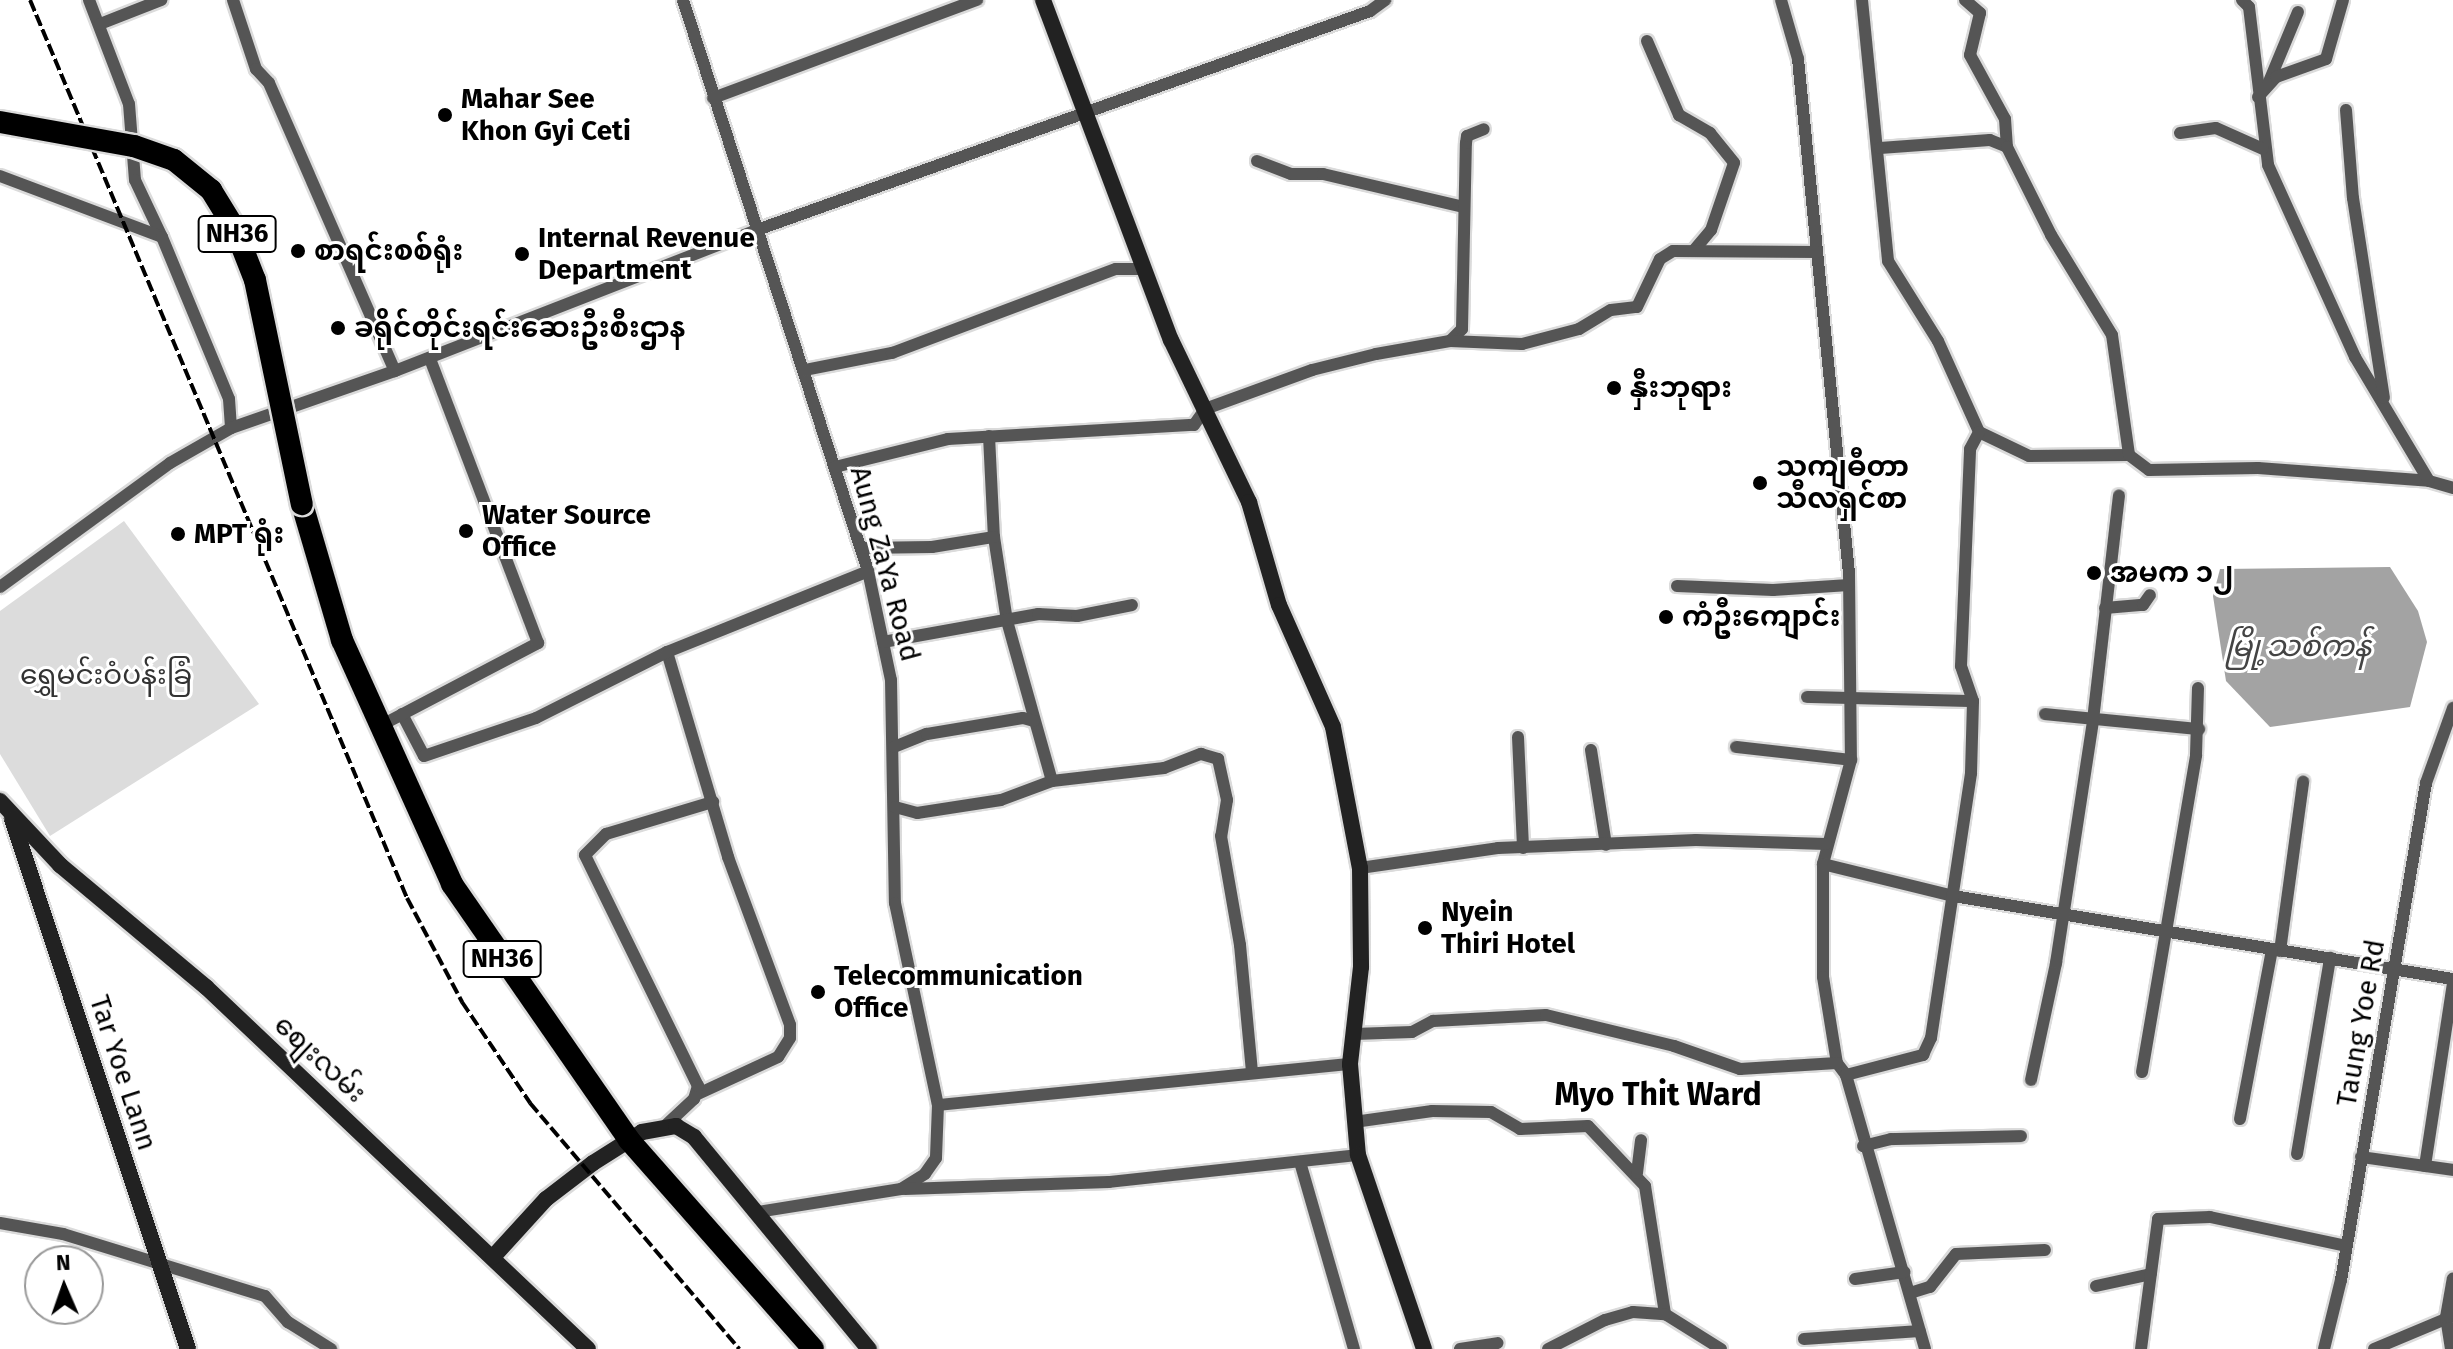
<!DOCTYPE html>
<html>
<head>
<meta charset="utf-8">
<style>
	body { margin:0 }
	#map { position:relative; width:2453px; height:1349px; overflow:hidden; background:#fff; font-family:"Fira Sans","Noto Sans Myanmar",sans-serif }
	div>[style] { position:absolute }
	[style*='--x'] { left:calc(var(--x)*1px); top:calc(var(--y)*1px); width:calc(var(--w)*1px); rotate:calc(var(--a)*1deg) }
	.green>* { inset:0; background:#dcdcdc }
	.water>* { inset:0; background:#a3a3a3 }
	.roads { filter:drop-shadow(2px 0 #dbdbdb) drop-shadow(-2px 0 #dbdbdb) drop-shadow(0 2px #dbdbdb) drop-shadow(0 -2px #dbdbdb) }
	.street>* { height:12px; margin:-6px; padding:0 6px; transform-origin:6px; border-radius:6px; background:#555 }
	.secondary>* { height:16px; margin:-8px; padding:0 8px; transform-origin:8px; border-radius:8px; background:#222 }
	.highway>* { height:22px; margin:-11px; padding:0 11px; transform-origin:11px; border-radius:11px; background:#000 }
	.rail>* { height:4px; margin-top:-2px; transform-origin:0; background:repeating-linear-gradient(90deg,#000 0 12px,transparent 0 16px) }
	.bridges { filter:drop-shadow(2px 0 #dbdbdb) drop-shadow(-2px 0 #dbdbdb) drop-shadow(0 2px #dbdbdb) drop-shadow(0 -2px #dbdbdb) }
	.highway-bridge>* { height:22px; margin:-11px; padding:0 11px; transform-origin:11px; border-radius:11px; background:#000 }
	.dots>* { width:22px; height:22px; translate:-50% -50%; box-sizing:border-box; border:4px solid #fff; border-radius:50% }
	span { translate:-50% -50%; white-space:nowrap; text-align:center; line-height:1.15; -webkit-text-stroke:6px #fff; paint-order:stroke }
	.shield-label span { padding:2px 6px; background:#fff; border:2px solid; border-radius:6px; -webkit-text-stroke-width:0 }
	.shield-label { font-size:26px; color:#000; font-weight:700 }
	.poi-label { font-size:28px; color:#000; font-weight:700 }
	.left { translate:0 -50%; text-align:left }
	.street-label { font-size:28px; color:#000 }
	.park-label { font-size:28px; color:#333 }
	.water-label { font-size:30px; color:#444; font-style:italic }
	.quarter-label { font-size:32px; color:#000; font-weight:700 }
	.north { position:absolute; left:24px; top:1245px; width:80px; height:80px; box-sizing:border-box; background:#fff; border:2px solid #999; border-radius:50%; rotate:358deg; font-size:22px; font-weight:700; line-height:32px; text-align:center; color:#000 }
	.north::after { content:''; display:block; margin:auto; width:28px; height:36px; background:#000; clip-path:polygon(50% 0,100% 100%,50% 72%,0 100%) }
</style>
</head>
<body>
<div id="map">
	<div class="green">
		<i style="clip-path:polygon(124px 521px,259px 704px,50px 836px,0 754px,0 611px)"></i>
	</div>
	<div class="water">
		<i style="clip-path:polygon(2390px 567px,2418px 611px,2427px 642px,2410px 707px,2270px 727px,2226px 681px,2213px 596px,2220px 569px)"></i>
	</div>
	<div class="roads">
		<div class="street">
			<i style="--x:89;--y:0;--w:111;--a:69"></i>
			<i style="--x:129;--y:104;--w:76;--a:85.5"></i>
			<i style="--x:135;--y:180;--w:63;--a:64.7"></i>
			<i style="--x:233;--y:0;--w:73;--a:71.6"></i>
			<i style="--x:256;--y:69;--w:19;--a:47"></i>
			<i style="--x:269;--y:83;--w:314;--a:66.4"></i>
			<i style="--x:683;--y:0;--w:600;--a:72.05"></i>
			<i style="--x:868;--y:571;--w:111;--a:78.1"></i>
			<i style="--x:891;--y:680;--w:223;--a:89"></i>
			<i style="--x:895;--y:903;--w:207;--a:78"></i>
			<i style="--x:938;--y:1105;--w:53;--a:92.2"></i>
			<i style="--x:936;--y:1158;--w:19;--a:125"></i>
			<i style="--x:925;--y:1174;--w:28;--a:148"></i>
			<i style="--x:901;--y:1189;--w:146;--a:170.9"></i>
			<i style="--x:1781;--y:0;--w:61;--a:73.9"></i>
			<i style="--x:1798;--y:59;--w:518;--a:84.34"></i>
			<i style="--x:1849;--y:574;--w:186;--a:89.4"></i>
			<i style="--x:1851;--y:760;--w:108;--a:105.1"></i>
			<i style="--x:1823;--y:864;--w:113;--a:90"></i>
			<i style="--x:1823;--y:977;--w:87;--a:80.8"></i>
			<i style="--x:1837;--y:1063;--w:15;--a:53"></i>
			<i style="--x:1846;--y:1075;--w:285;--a:73.9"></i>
			<i style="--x:1862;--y:0;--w:262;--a:84.3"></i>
			<i style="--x:1888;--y:261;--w:94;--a:58"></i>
			<i style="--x:1938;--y:341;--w:100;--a:65.7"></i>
			<i style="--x:1979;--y:432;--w:55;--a:25.6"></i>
			<i style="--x:2029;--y:456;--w:100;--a:-0.6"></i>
			<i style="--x:2129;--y:455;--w:25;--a:37"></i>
			<i style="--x:2149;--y:470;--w:109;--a:-1.1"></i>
			<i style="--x:2258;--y:468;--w:171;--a:4.3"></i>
			<i style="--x:2429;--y:481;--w:25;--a:16"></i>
			<i style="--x:1965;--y:0;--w:20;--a:41"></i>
			<i style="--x:1980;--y:13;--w:43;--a:103.4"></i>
			<i style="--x:1970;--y:55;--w:73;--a:61.3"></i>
			<i style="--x:2005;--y:119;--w:28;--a:86"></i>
			<i style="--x:2242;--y:0;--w:10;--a:45"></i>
			<i style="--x:2249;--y:7;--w:159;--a:83.1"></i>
			<i style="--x:2268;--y:165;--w:211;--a:65.6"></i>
			<i style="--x:2355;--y:357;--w:144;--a:59.2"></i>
			<i style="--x:100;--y:24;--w:66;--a:-21.5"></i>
			<i style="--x:1647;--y:41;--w:81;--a:66.6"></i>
			<i style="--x:1679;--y:115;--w:36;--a:30"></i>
			<i style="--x:1710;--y:133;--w:38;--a:51"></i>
			<i style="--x:1734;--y:163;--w:71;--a:108.9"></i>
			<i style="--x:1711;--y:230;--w:25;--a:130"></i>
			<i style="--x:2268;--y:84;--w:78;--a:-67.4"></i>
			<i style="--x:2258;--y:97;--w:27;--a:-48"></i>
			<i style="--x:2276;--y:77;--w:53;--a:-19.8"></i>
			<i style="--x:2326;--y:59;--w:61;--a:-73.9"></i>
			<i style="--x:713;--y:98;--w:282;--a:-20.4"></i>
			<i style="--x:2346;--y:110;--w:88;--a:85.5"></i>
			<i style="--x:2353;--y:198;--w:202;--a:81.2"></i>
			<i style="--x:2180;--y:133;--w:36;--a:-8"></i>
			<i style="--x:2216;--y:128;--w:51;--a:24.1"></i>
			<i style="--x:1880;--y:148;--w:110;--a:-4.2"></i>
			<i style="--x:1990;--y:140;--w:18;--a:22"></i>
			<i style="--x:2007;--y:147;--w:98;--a:63.4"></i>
			<i style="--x:2051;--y:235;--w:117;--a:58.6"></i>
			<i style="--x:2112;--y:335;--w:121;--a:81.9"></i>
			<i style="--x:1257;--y:161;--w:36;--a:21"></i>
			<i style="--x:1291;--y:174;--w:32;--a:0"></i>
			<i style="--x:1323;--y:174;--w:145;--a:13.2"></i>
			<i style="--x:0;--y:176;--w:173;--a:20.6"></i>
			<i style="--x:162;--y:237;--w:175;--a:67.5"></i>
			<i style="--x:229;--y:399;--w:29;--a:86"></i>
			<i style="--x:1450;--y:341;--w:17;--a:-45"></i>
			<i style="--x:1462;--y:329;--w:186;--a:-88.8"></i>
			<i style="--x:1466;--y:143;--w:7;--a:-82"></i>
			<i style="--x:1467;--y:136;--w:18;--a:-22"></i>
			<i style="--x:805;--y:370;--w:89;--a:-11.1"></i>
			<i style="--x:892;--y:353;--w:239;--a:-20.6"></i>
			<i style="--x:1116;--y:269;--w:27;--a:0"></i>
			<i style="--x:989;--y:436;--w:101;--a:87.2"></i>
			<i style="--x:994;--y:537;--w:85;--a:81.2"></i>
			<i style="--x:1007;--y:621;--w:166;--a:74.3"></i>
			<i style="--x:835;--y:467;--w:116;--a:-13.9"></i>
			<i style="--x:948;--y:439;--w:246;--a:-3.3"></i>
			<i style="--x:1194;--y:425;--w:19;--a:-55"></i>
			<i style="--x:1205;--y:409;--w:114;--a:-20"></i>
			<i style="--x:1312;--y:370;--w:66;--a:-14"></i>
			<i style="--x:1376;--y:354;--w:75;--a:-10"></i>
			<i style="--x:1450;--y:341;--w:72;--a:2.4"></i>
			<i style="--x:1522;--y:344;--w:59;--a:-14.7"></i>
			<i style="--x:1579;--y:329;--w:37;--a:-31"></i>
			<i style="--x:1611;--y:310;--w:26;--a:-7"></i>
			<i style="--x:1637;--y:307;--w:53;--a:-64.4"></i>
			<i style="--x:1660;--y:259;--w:15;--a:-32"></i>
			<i style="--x:1673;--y:251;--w:144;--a:0.4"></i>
			<i style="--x:861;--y:548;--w:71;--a:-0.8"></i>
			<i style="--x:932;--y:547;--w:63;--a:-9.2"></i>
			<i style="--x:1677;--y:586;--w:96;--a:2.4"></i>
			<i style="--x:1773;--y:590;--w:76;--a:-3.8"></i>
			<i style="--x:0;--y:587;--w:210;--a:-36.1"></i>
			<i style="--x:170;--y:463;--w:70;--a:-29.8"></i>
			<i style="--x:231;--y:428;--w:174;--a:-19.2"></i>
			<i style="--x:395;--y:371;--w:385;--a:-21.3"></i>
			<i style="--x:754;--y:231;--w:654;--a:-19.65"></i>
			<i style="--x:1370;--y:11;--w:19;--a:-36"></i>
			<i style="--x:2105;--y:608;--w:38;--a:-5"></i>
			<i style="--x:2143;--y:605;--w:12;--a:-55"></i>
			<i style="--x:883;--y:642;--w:158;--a:-10.2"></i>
			<i style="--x:1038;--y:614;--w:39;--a:3"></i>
			<i style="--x:1077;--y:616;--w:56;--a:-11.3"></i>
			<i style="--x:667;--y:652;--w:214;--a:73.4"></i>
			<i style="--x:728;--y:857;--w:179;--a:69.7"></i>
			<i style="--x:790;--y:1025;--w:13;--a:90"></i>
			<i style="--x:790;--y:1038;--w:22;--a:122"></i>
			<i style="--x:778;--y:1057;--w:88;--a:155.2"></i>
			<i style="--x:1807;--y:697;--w:166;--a:1.4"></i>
			<i style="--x:402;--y:714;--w:47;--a:62.4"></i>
			<i style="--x:424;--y:756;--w:118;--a:-18.7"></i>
			<i style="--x:536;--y:718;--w:147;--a:-26.7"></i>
			<i style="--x:667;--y:652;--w:217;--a:-21.9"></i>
			<i style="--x:2045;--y:714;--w:155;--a:5.6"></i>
			<i style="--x:378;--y:727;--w:181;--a:-27.7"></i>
			<i style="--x:538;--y:643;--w:305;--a:-110.8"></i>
			<i style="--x:1518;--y:737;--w:111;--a:87.4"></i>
			<i style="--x:894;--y:747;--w:35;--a:-22"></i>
			<i style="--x:927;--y:734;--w:97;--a:-9.5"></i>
			<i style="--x:1023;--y:718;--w:11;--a:15"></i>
			<i style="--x:1736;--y:747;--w:116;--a:6.4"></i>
			<i style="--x:1591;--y:750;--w:96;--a:81"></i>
			<i style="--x:895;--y:807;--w:23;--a:15"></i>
			<i style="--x:917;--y:813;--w:85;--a:-8.8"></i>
			<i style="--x:1001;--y:800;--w:54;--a:-20.4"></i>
			<i style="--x:1052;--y:781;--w:113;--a:-6.6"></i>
			<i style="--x:1164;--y:768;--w:40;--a:-21"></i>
			<i style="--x:1201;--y:754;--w:18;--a:16"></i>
			<i style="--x:1218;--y:759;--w:42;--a:77.6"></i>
			<i style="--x:1227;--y:800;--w:36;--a:99"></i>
			<i style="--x:1221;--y:836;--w:111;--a:80.1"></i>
			<i style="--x:1240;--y:945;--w:127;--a:84.6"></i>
			<i style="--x:1823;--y:864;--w:134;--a:13.8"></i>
			<i style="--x:1953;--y:896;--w:507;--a:9.43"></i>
			<i style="--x:1360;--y:868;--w:139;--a:-8.2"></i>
			<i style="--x:1498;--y:848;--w:198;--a:-2.3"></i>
			<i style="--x:1696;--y:840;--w:130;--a:1.8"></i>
			<i style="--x:2280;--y:951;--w:171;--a:-82.2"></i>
			<i style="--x:1354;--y:1034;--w:58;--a:-2"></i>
			<i style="--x:1412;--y:1032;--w:24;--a:-28"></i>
			<i style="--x:1433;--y:1021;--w:113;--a:-3"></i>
			<i style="--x:1546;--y:1015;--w:132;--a:13.6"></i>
			<i style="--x:1674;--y:1046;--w:70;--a:19.2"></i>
			<i style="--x:1740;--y:1069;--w:97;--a:-3.5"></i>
			<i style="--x:2142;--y:1072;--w:322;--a:-80.3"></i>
			<i style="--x:2196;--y:755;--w:67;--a:-88.3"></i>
			<i style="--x:1846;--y:1075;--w:80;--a:-14.6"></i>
			<i style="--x:1923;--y:1055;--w:19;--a:-65"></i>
			<i style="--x:1931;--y:1038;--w:268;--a:-81.4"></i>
			<i style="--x:1971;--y:773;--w:72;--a:-88.4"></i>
			<i style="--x:1973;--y:701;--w:37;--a:-109"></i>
			<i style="--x:1961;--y:666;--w:217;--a:-87.6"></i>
			<i style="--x:1970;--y:449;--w:19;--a:-62"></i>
			<i style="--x:2031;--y:1080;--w:120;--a:-77.9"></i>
			<i style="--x:2056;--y:963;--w:246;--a:-81.3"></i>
			<i style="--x:2093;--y:720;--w:226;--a:-83.4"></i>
			<i style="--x:938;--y:1105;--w:414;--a:-5.7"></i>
			<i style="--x:2240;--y:1119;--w:172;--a:-79.3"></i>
			<i style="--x:1354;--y:1122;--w:79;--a:-8"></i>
			<i style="--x:1432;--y:1111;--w:59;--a:1"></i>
			<i style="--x:1491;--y:1112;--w:34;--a:30"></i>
			<i style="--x:1520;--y:1129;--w:68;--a:-2.5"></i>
			<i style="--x:1588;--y:1126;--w:83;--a:46.5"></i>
			<i style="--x:1645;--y:1186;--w:130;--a:81.1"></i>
			<i style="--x:1665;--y:1314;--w:66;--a:32"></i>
			<i style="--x:665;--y:1126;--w:40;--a:-43"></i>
			<i style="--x:694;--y:1099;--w:14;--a:-73"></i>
			<i style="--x:698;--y:1086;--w:257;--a:-116.1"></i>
			<i style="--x:585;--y:855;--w:30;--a:-45"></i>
			<i style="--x:606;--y:834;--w:112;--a:-16.7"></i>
			<i style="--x:1863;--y:1146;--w:29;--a:-14"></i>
			<i style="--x:1891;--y:1139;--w:130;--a:-1.3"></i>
			<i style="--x:2297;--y:1154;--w:199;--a:-80.4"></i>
			<i style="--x:2361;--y:1157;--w:93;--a:8"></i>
			<i style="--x:1300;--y:1162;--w:195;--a:73.9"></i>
			<i style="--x:2425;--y:1166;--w:184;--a:-81.3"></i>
			<i style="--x:1637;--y:1173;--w:33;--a:-83"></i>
			<i style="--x:905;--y:1189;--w:204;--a:-2"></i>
			<i style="--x:1109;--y:1182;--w:250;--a:-6.2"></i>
			<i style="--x:0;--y:1223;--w:64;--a:9.9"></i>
			<i style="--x:63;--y:1234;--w:211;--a:17.1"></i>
			<i style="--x:265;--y:1296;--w:35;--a:49"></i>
			<i style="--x:288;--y:1322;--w:51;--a:32.1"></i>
			<i style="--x:1855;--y:1279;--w:50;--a:-8"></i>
			<i style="--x:2096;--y:1286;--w:56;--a:-12.3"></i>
			<i style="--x:1910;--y:1293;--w:21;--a:-17"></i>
			<i style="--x:1930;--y:1287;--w:42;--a:-51.8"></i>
			<i style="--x:1956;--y:1254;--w:89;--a:-2.6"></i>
			<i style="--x:1804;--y:1339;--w:116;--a:-3.9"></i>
			<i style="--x:1460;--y:1349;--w:38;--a:-9"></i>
			<i style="--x:1548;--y:1349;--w:64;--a:-27"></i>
			<i style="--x:1605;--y:1320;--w:29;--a:-16"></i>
			<i style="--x:1633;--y:1312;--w:32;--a:4"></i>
			<i style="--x:2141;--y:1349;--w:131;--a:-82.5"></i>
			<i style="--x:2158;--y:1219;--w:52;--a:-2.2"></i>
			<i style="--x:2210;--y:1217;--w:139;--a:12"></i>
			<i style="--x:2324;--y:1349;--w:71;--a:-76.2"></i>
			<i style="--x:2341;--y:1280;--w:504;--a:-80.29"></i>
			<i style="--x:2426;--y:783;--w:80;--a:-70.2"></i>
			<i style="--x:2374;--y:1349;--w:86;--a:-22.7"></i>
			<i style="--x:2451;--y:1349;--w:32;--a:-99"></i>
			<i style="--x:2446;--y:1317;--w:39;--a:-80"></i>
		</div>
		<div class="secondary">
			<i style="--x:1043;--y:0;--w:363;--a:69.4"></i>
			<i style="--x:1171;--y:340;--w:180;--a:64.3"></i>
			<i style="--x:1249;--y:502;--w:107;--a:73.8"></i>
			<i style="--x:1279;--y:605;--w:133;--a:66.1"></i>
			<i style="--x:1333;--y:727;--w:144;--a:79.2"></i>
			<i style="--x:1360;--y:868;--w:99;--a:89.4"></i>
			<i style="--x:1361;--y:967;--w:98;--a:96.5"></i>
			<i style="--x:1350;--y:1064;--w:91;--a:85"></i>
			<i style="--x:1358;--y:1155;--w:205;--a:71.2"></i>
			<i style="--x:0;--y:801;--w:88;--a:46.8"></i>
			<i style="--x:60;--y:865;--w:190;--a:39.9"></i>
			<i style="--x:206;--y:987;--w:526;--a:43.46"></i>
			<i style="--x:12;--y:819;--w:558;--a:71.63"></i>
			<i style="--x:493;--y:1257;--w:79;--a:-47.6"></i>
			<i style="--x:546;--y:1199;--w:59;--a:-37.5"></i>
			<i style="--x:593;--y:1163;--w:58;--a:-32.3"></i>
			<i style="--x:642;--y:1132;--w:35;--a:-10"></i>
			<i style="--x:676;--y:1126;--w:21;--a:31"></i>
			<i style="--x:694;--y:1137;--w:275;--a:50.5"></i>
		</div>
		<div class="highway">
			<i style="--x:302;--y:504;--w:142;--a:73.6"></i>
			<i style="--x:342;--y:640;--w:268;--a:65.7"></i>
			<i style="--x:452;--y:884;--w:311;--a:55.3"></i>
			<i style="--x:629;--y:1140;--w:278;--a:48.6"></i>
		</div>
	</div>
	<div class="rail">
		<i style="--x:30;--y:0;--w:974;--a:67.23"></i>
		<i style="--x:407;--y:898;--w:118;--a:62.1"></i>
		<i style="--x:462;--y:1002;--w:122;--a:56"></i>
		<i style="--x:530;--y:1103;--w:323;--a:49.6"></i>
	</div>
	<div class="bridges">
		<div class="highway-bridge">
			<i style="--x:0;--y:122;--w:136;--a:10.2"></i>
			<i style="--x:134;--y:146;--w:42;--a:19.3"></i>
			<i style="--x:174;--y:160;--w:48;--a:39"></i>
			<i style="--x:211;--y:190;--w:46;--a:58.4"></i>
			<i style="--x:235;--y:229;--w:55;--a:68.6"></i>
			<i style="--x:255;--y:280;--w:229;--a:78.2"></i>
		</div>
	</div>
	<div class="dots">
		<i style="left:445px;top:115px;background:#000"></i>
		<i style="left:298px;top:251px;background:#000"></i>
		<i style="left:522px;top:254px;background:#000"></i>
		<i style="left:338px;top:328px;background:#000"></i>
		<i style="left:1614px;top:388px;background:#000"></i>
		<i style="left:1760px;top:483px;background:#000"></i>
		<i style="left:466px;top:531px;background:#000"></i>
		<i style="left:178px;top:534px;background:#000"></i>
		<i style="left:2094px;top:573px;background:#000"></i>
		<i style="left:1666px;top:617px;background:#000"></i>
		<i style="left:1425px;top:928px;background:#000"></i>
		<i style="left:818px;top:992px;background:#000"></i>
	</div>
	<div class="shield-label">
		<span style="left:237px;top:234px">NH36</span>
		<span style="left:502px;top:959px">NH36</span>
	</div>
	<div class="poi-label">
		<span class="left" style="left:461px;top:115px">Mahar See<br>Khon Gyi Ceti</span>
		<span class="left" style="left:538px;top:254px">Internal Revenue<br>Department</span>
		<span class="left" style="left:314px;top:251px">စာရင်းစစ်ရုံး</span>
		<span class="left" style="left:354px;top:328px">ခရိုင်တိုင်းရင်းဆေးဦးစီးဌာန</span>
		<span class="left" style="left:1630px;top:388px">နှီးဘုရား</span>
		<span class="left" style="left:1776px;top:483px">သကျဓီတာ<br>သီလရှင်စာ</span>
		<span class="left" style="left:482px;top:531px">Water Source<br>Office</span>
		<span class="left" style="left:194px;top:534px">MPT ရုံး</span>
		<span class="left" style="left:2110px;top:573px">အမက ၁၂</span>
		<span class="left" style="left:1682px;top:617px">ကံဦးကျောင်း</span>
		<span class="left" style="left:1441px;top:928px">Nyein<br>Thiri Hotel</span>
		<span class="left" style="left:834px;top:992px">Telecommunication<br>Office</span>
	</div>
	<div class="street-label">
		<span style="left:885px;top:564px;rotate:75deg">Aung ZaYa Road</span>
		<span style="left:2361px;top:1023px;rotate:-80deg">Taung Yoe Rd</span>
		<span style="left:320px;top:1059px;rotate:43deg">စျေးလမ်း</span>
		<span style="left:123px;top:1073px;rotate:72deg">Tar Yoe Lann</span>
	</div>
	<div class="park-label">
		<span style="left:106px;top:675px">ရွှေမင်းဝံပန်းခြံ</span>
	</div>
	<div class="water-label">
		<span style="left:2298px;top:646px">မြို့သစ်ကန်</span>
	</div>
	<div class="quarter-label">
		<span style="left:1658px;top:1094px">Myo Thit Ward</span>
	</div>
	<div class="north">N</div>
</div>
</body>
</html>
